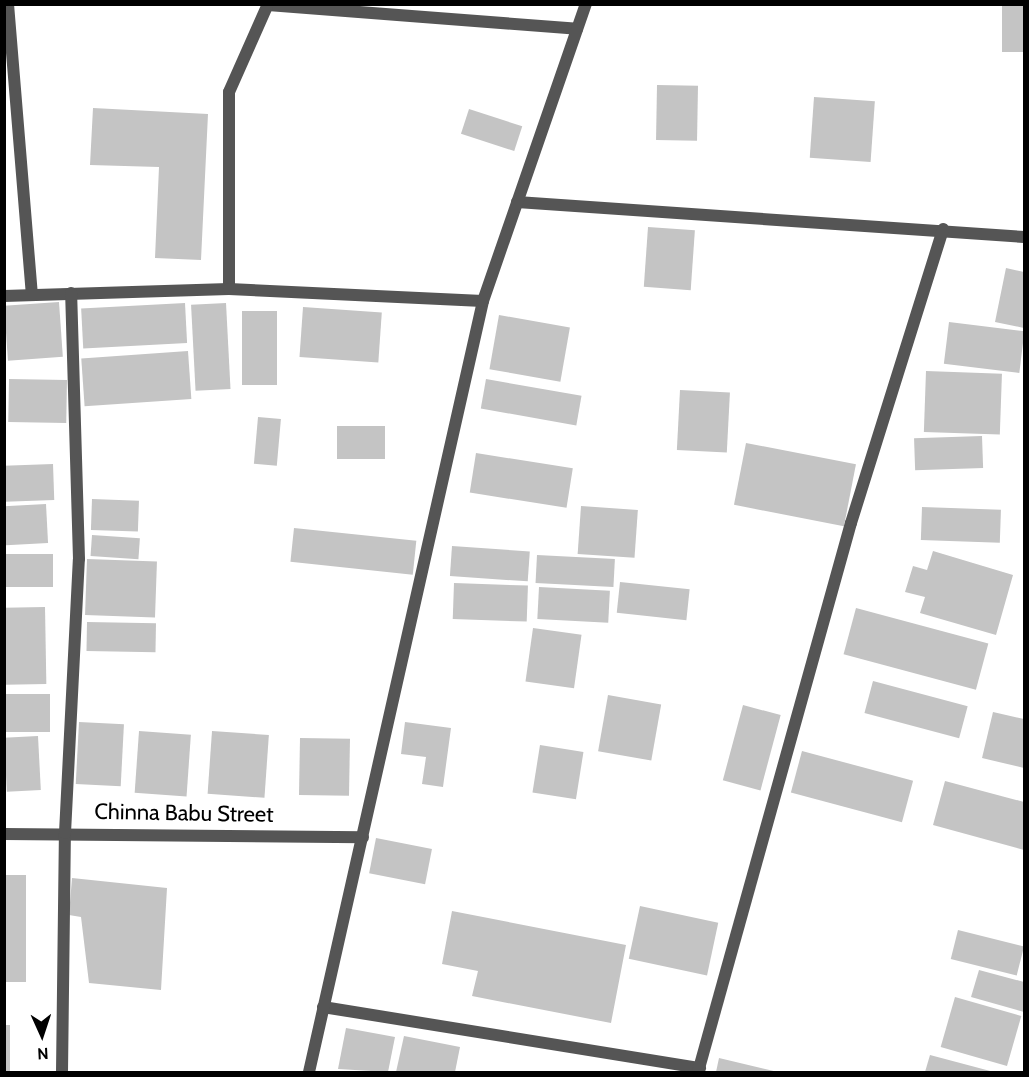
<!DOCTYPE html>
<html>
<head>
<meta charset="utf-8">
<style>
	body { margin:0 }
	#map { position:relative; width:1029px; height:1077px; overflow:hidden; background:#fff; font-family:Cabin,sans-serif }
	div>[style] { position:absolute }
	[style*='--x'] { left:calc(var(--x)*1px); top:calc(var(--y)*1px); width:calc(var(--w)*1px); rotate:calc(var(--a)*1deg) }
	.building>* { inset:0; background:#c4c4c4; transform-origin:0 0 }
	.street>* { height:12px; margin:-6px; padding:0 6px; transform-origin:6px; border-radius:6px; background:#555 }
	span { translate:-50% -50%; white-space:nowrap; text-align:center; line-height:1.15; -webkit-text-stroke:6px #fff; paint-order:stroke }
	.street-label { font-size:22px; color:#000 }
	.frame { position:absolute; inset:0; border:6px solid #000; pointer-events:none }
	.north { position:absolute; left:12px; top:1005px; width:60px; height:60px; -webkit-text-stroke:4px #fff; paint-order:stroke; rotate:177deg; font-size:16px; font-weight:700; line-height:24px; text-align:center; color:#000 }
	.north::after { content:''; display:block; margin:auto; width:21px; height:27px; background:#000; clip-path:polygon(50% 0,100% 100%,50% 72%,0 100%) }
</style>
</head>
<body>
<div id="map">
	<div class="building">
		<i style="left:1002px;top:5px;width:22px;height:47px"></i>
		<i style="left:657px;top:85px;width:41px;height:55px;rotate:1deg"></i>
		<i style="left:814px;top:97px;width:61px;height:61px;rotate:4deg"></i>
		<i style="clip-path:polygon(93px 108px,208px 114px,201px 260px,155px 258px,159px 167px,90px 165px)"></i>
		<i style="left:469px;top:109px;width:56px;height:26px;rotate:18deg"></i>
		<i style="left:648px;top:227px;width:47px;height:60px;rotate:4deg"></i>
		<i style="clip-path:polygon(1006px 268px,1024px 272px,1024px 328px,995px 322px)"></i>
		<i style="left:59px;top:302px;width:55px;height:55px;rotate:86deg"></i>
		<i style="left:185px;top:303px;width:40px;height:104px;rotate:87deg"></i>
		<i style="left:226px;top:303px;width:86px;height:35px;rotate:87deg"></i>
		<i style="left:303px;top:307px;width:79px;height:50px;rotate:4deg"></i>
		<i style="left:242px;top:311px;width:35px;height:74px"></i>
		<i style="left:499px;top:315px;width:72px;height:55px;rotate:10deg"></i>
		<i style="left:949px;top:322px;width:76px;height:42px;rotate:7deg"></i>
		<i style="left:188px;top:351px;width:48px;height:107px;rotate:86deg"></i>
		<i style="left:926px;top:371px;width:76px;height:61px;rotate:2deg"></i>
		<i style="left:9px;top:379px;width:58px;height:43px;rotate:1deg"></i>
		<i style="left:486px;top:379px;width:97px;height:30px;rotate:10deg"></i>
		<i style="left:680px;top:390px;width:50px;height:60px;rotate:3deg"></i>
		<i style="left:258px;top:417px;width:23px;height:47px;rotate:5deg"></i>
		<i style="left:337px;top:426px;width:48px;height:33px"></i>
		<i style="left:982px;top:436px;width:32px;height:68px;rotate:88deg"></i>
		<i style="left:746px;top:443px;width:112px;height:63px;rotate:11deg"></i>
		<i style="left:476px;top:453px;width:98px;height:40px;rotate:9deg"></i>
		<i style="left:53px;top:464px;width:36px;height:49px;rotate:88deg"></i>
		<i style="left:92px;top:499px;width:47px;height:31px;rotate:2deg"></i>
		<i style="left:46px;top:504px;width:39px;height:42px;rotate:87deg"></i>
		<i style="left:581px;top:506px;width:57px;height:48px;rotate:4deg"></i>
		<i style="left:922px;top:507px;width:79px;height:33px;rotate:2deg"></i>
		<i style="left:294px;top:528px;width:123px;height:34px;rotate:6deg"></i>
		<i style="left:92px;top:535px;width:48px;height:21px;rotate:4deg"></i>
		<i style="left:452px;top:546px;width:78px;height:30px;rotate:4deg"></i>
		<i style="clip-path:polygon(933px 551px,1013px 575px,996px 635px,920px 613px,925px 597px,905px 592px,913px 566px,927px 570px)"></i>
		<i style="left:53px;top:554px;width:33px;height:49px;rotate:90deg"></i>
		<i style="left:537px;top:555px;width:78px;height:28px;rotate:3deg"></i>
		<i style="left:87px;top:559px;width:70px;height:56px;rotate:2deg"></i>
		<i style="left:620px;top:582px;width:70px;height:31px;rotate:6deg"></i>
		<i style="left:454px;top:583px;width:74px;height:36px;rotate:2deg"></i>
		<i style="left:539px;top:587px;width:71px;height:32px;rotate:3deg"></i>
		<i style="left:45px;top:607px;width:77px;height:41px;rotate:89deg"></i>
		<i style="left:856px;top:608px;width:137px;height:48px;rotate:15deg"></i>
		<i style="left:87px;top:622px;width:69px;height:29px;rotate:1deg"></i>
		<i style="left:533px;top:628px;width:49px;height:54px;rotate:8deg"></i>
		<i style="left:873px;top:681px;width:98px;height:33px;rotate:15deg"></i>
		<i style="left:4px;top:694px;width:46px;height:38px"></i>
		<i style="left:608px;top:695px;width:54px;height:57px;rotate:10deg"></i>
		<i style="left:743px;top:705px;width:39px;height:78px;rotate:15deg"></i>
		<i style="clip-path:polygon(993px 712px,1024px 719px,1024px 768px,982px 758px)"></i>
		<i style="left:79px;top:722px;width:45px;height:62px;rotate:3deg"></i>
		<i style="clip-path:polygon(405px 722px,451px 728px,443px 787px,422px 784px,426px 757px,401px 754px)"></i>
		<i style="left:139px;top:731px;width:52px;height:62px;rotate:4deg"></i>
		<i style="left:212px;top:731px;width:57px;height:63px;rotate:4deg"></i>
		<i style="left:38px;top:736px;width:54px;height:34px;rotate:87deg"></i>
		<i style="left:300px;top:738px;width:50px;height:57px;rotate:1deg"></i>
		<i style="left:540px;top:745px;width:44px;height:48px;rotate:9deg"></i>
		<i style="left:802px;top:751px;width:115px;height:43px;rotate:15deg"></i>
		<i style="clip-path:polygon(945px 781px,1024px 802px,1024px 850px,933px 825px)"></i>
		<i style="left:376px;top:838px;width:57px;height:36px;rotate:11deg"></i>
		<i style="left:4px;top:875px;width:22px;height:107px"></i>
		<i style="clip-path:polygon(72px 878px,167px 888px,161px 990px,89px 983px,81px 917px,69px 915px)"></i>
		<i style="left:640px;top:906px;width:80px;height:54px;rotate:12deg"></i>
		<i style="clip-path:polygon(452px 911px,626px 945px,611px 1023px,472px 996px,478px 971px,442px 964px)"></i>
		<i style="left:958px;top:930px;width:68px;height:30px;rotate:14deg"></i>
		<i style="clip-path:polygon(979px 970px,1024px 982px,1024px 1012px,971px 997px)"></i>
		<i style="left:955px;top:997px;width:69px;height:52px;rotate:16deg"></i>
		<i style="left:4px;top:1025px;width:6px;height:47px"></i>
		<i style="clip-path:polygon(346px 1028px,395px 1037px,388px 1072px,338px 1069px)"></i>
		<i style="clip-path:polygon(404px 1036px,460px 1047px,455px 1072px,396px 1072px)"></i>
		<i style="clip-path:polygon(930px 1055px,994px 1072px,925px 1072px)"></i>
		<i style="clip-path:polygon(719px 1058px,778px 1072px,716px 1072px)"></i>
	</div>
	<div class="street">
		<i style="--x:8;--y:4;--w:292;--a:85.3"></i>
		<i style="--x:268;--y:5;--w:310;--a:4.4"></i>
		<i style="--x:517;--y:202;--w:508;--a:3.95"></i>
		<i style="--x:229;--y:289;--w:197;--a:-90"></i>
		<i style="--x:229;--y:92;--w:96;--a:-66.1"></i>
		<i style="--x:4;--y:296;--w:225;--a:-1.8"></i>
		<i style="--x:229;--y:289;--w:254;--a:2.7"></i>
		<i style="--x:4;--y:834;--w:359;--a:0.5"></i>
		<i style="--x:323;--y:1007;--w:382;--a:9.2"></i>
		<i style="--x:62;--y:1072;--w:239;--a:-89.3"></i>
		<i style="--x:65;--y:833;--w:274;--a:-87.1"></i>
		<i style="--x:79;--y:559;--w:266;--a:-91.7"></i>
		<i style="--x:309;--y:1072;--w:790;--a:-77.28"></i>
		<i style="--x:483;--y:301;--w:314;--a:-70.9"></i>
		<i style="--x:698;--y:1072;--w:570;--a:-74.43"></i>
		<i style="--x:851;--y:523;--w:308;--a:-72.6"></i>
	</div>
	<div class="street-label">
		<span style="left:184px;top:813px;rotate:1deg">Chinna Babu Street</span>
	</div>
	<div class="frame"></div>
	<div class="north">N</div>
</div>
</body>
</html>
